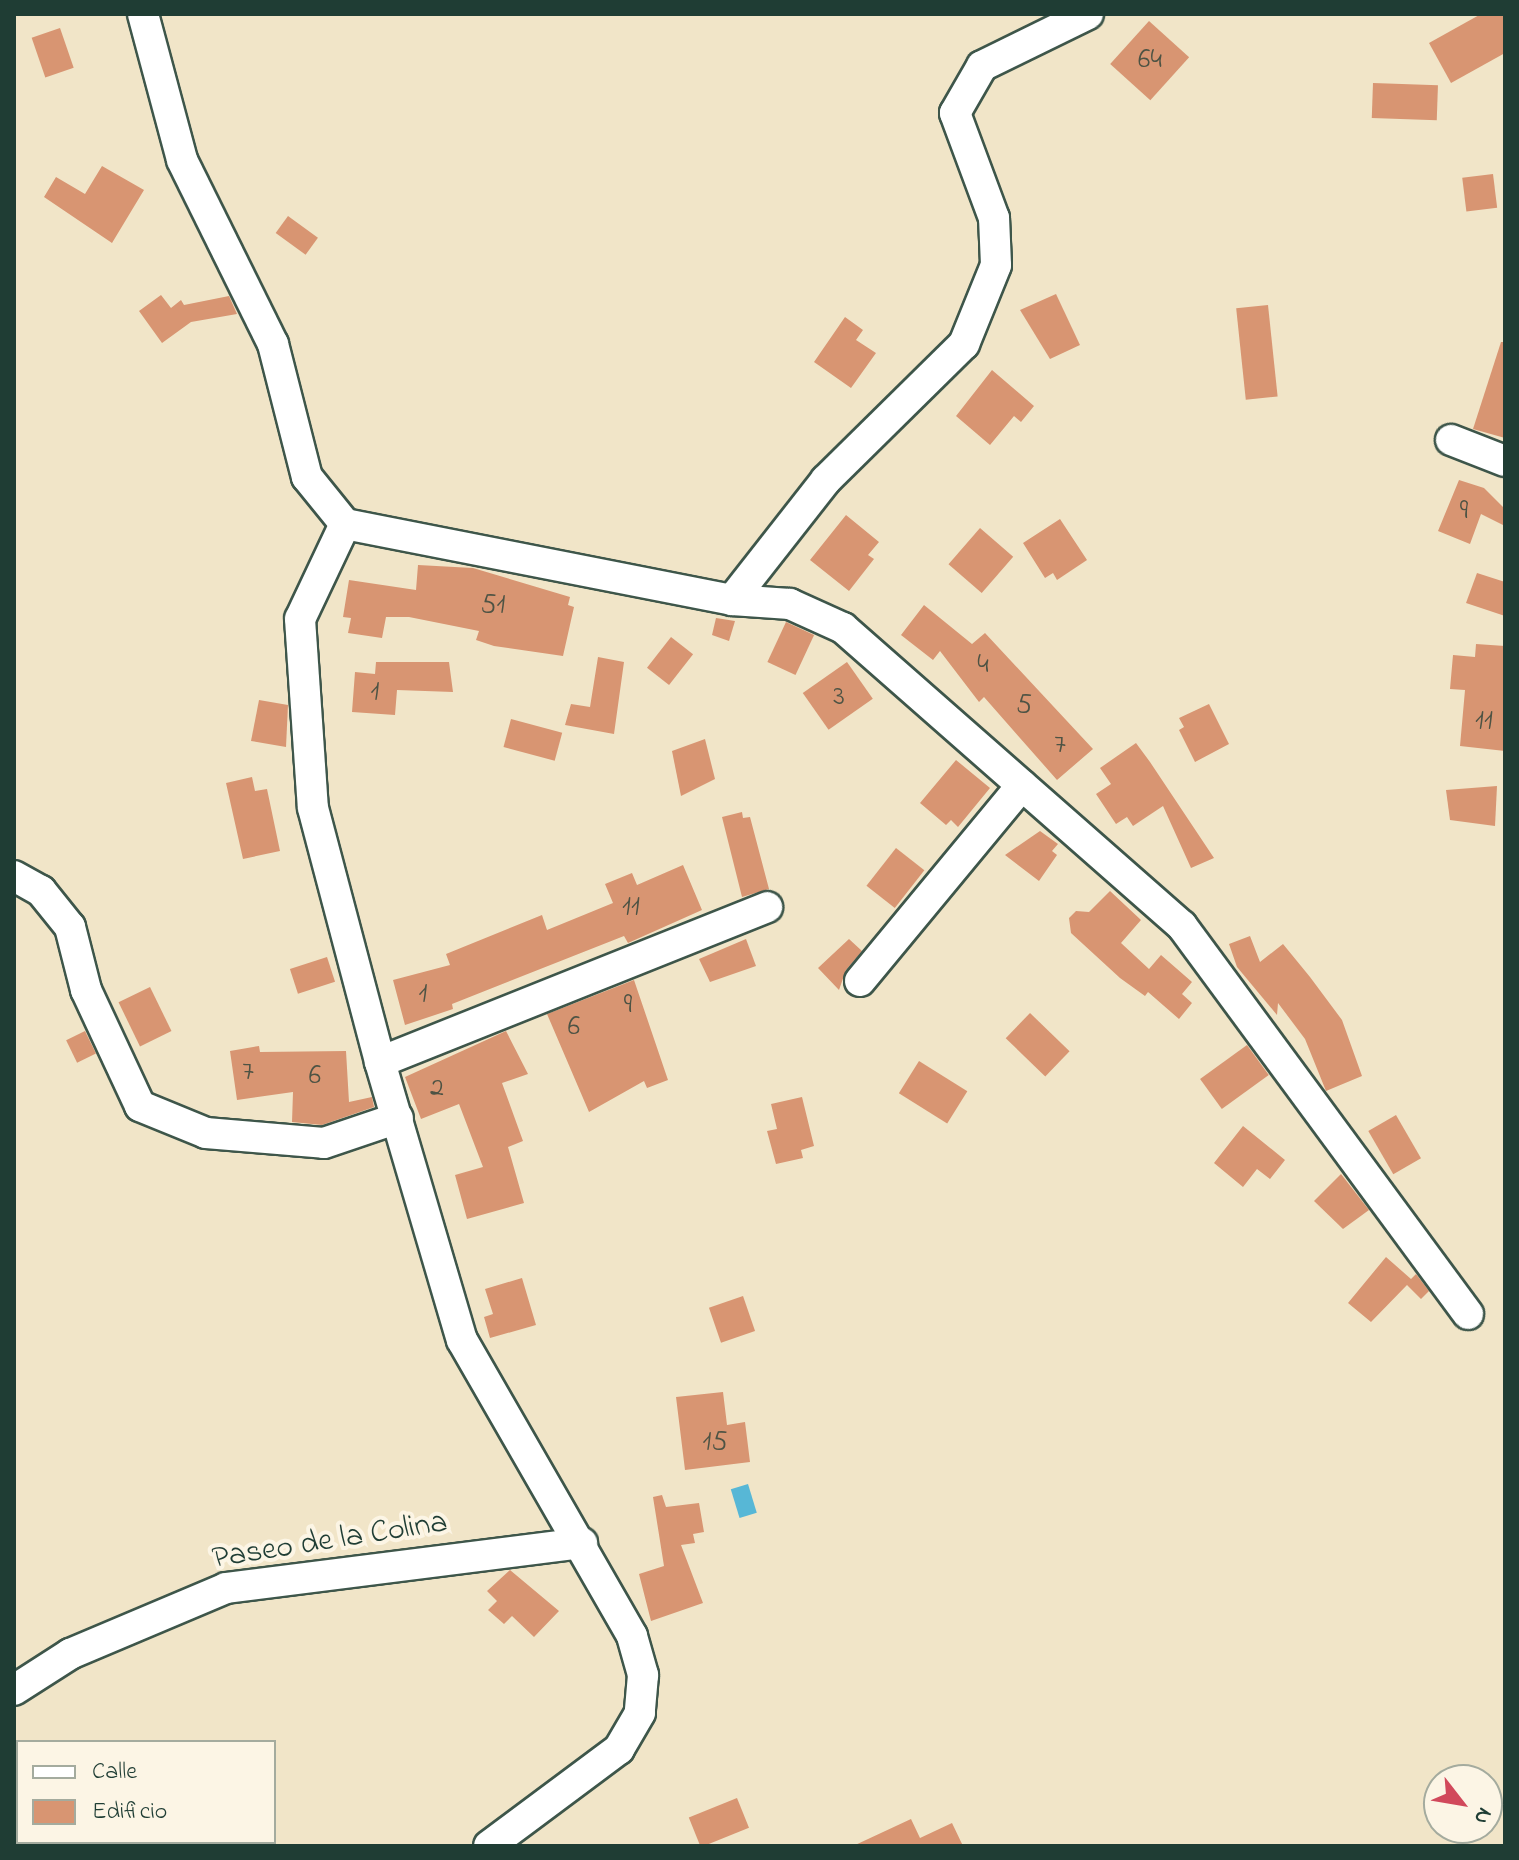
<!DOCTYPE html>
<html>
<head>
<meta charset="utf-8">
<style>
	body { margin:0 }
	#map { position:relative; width:1519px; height:1860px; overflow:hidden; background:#f1e5c8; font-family:"Indie Flower",sans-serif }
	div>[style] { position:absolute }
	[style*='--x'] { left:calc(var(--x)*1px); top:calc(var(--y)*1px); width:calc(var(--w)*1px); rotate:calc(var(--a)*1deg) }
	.water>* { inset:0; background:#57b7d6; transform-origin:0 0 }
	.building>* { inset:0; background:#d89572; transform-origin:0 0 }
	.roads { filter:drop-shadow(2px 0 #3e564a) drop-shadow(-2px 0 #3e564a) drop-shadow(0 2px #3e564a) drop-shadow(0 -2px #3e564a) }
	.minor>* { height:30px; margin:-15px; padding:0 15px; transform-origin:15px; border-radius:15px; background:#fff }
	span { translate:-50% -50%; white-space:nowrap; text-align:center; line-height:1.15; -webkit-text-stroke:8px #fcf5e5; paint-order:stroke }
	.number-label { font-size:28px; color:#4d5344 }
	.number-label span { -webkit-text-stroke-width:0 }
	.street-label { font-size:32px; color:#1f3d34 }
	.frame { position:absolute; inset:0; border:16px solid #1f3d34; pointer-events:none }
	.legend { position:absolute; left:16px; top:1740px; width:260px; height:104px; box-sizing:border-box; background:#fcf5e5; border:2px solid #a4ab9e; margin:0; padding:10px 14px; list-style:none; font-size:24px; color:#1f3d34 }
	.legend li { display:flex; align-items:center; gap:16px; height:40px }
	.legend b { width:40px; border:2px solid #a4ab9e }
	.north { position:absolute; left:1423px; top:1764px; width:80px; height:80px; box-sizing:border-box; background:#fcf5e5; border:2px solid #a4ab9e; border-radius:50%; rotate:121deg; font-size:22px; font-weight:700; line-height:32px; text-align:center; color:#1f3d34 }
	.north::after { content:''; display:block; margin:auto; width:28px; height:36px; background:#d1495b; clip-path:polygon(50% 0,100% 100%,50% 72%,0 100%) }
</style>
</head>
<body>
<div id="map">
	<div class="water">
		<i style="left:748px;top:1484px;width:30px;height:18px;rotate:73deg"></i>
	</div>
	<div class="building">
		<i style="clip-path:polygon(1481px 14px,1505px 14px,1505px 53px,1451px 83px,1429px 43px)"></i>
		<i style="left:1149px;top:21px;width:54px;height:58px;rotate:42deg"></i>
		<i style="left:60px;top:28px;width:42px;height:30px;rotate:71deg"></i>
		<i style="left:1373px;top:83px;width:65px;height:35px;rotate:2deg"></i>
		<i style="clip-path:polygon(102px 166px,144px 190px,112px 243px,44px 197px,56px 177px,85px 194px)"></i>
		<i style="left:1493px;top:174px;width:34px;height:31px;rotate:83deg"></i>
		<i style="left:288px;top:216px;width:37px;height:21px;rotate:36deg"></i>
		<i style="clip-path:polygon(1056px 294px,1080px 345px,1050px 359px,1020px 310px)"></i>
		<i style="clip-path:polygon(161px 295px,171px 308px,181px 300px,184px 305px,229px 296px,237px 314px,191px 322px,162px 343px,139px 311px)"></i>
		<i style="left:1268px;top:305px;width:92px;height:32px;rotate:84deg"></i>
		<i style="clip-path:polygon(845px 317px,863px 330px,856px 340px,876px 353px,851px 388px,814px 362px)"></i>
		<i style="clip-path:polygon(1501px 342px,1505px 342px,1505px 438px,1473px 429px)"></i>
		<i style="clip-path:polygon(992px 370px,1034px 406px,1021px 422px,1014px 416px,990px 445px,956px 416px)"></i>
		<i style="clip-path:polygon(1459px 480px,1484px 488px,1505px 509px,1505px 526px,1481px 514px,1470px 544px,1438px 531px)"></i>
		<i style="clip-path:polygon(846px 515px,879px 542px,868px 555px,874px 559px,849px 591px,810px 560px)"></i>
		<i style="clip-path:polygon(1060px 519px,1087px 560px,1057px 580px,1053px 573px,1045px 578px,1023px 543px)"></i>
		<i style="left:980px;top:528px;width:44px;height:48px;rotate:41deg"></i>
		<i style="clip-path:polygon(418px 565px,473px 568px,570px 597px,568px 605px,574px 607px,563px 656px,494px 646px,476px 640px,479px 631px,409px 617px,386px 617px,382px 638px,348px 633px,351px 618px,343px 617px,349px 580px,416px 590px)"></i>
		<i style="clip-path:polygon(1477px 573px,1505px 582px,1505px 616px,1466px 603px)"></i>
		<i style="clip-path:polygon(924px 605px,972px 644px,985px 633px,1093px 749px,1057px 780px,984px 697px,979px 702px,940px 651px,933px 660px,901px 635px)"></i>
		<i style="clip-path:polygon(716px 618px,735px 621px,729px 641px,712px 635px)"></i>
		<i style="left:786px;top:622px;width:31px;height:44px;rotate:25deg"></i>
		<i style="left:671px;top:637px;width:28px;height:39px;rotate:38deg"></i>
		<i style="clip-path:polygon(1476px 644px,1505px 646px,1505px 751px,1460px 746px,1465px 690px,1450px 689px,1453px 655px,1475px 657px)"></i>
		<i style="clip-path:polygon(598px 657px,624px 662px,614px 734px,565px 725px,571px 704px,590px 707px)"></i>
		<i style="clip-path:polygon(376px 662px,449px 662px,453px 692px,397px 690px,395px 715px,352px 712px,355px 672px,375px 674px)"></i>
		<i style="left:847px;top:662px;width:45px;height:54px;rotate:55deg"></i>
		<i style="clip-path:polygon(259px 700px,288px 705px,286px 747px,251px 741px)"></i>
		<i style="clip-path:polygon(1209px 704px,1229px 744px,1195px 762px,1179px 730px,1184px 727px,1179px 718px)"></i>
		<i style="left:511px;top:719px;width:53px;height:29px;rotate:15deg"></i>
		<i style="clip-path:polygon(705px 739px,715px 779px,681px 796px,672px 751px)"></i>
		<i style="clip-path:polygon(1136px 743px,1150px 762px,1214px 858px,1191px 868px,1163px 806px,1133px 826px,1127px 817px,1116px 824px,1096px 794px,1111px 784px,1100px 768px)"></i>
		<i style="clip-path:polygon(956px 760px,990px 788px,958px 827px,951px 820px,946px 825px,920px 803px)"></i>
		<i style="clip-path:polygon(252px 777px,255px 791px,267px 789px,280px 851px,243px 859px,226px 783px)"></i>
		<i style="clip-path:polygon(1497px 786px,1495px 826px,1450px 820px,1446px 790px)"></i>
		<i style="clip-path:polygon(742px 812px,743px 818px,750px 817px,769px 889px,742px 897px,722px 817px)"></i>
		<i style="clip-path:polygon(1040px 831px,1058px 844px,1052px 851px,1057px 855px,1039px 881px,1005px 855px)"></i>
		<i style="left:896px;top:848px;width:36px;height:48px;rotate:38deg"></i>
		<i style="clip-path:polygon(683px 865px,702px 910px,628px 943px,624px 936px,452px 1004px,453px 1009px,405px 1025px,393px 980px,450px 965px,446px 954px,542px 915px,547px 930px,613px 903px,605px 884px,632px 873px,637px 885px)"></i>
		<i style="clip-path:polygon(1110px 891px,1141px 920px,1121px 943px,1149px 969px,1161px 955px,1192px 982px,1182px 994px,1192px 1003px,1179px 1019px,1148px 992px,1145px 996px,1120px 978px,1071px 933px,1069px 918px,1076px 911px,1089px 912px)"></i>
		<i style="clip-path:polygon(1250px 936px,1260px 962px,1283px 944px,1310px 977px,1342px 1020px,1362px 1076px,1326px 1091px,1305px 1039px,1278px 1003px,1277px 1015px,1237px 967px,1229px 944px)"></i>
		<i style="clip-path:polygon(746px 939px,756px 966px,710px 982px,699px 959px)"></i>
		<i style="clip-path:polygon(849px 939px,862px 951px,846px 970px,839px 990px,818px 968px)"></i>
		<i style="left:327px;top:957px;width:26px;height:39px;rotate:72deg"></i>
		<i style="clip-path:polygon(634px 980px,668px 1080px,647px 1088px,644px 1081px,589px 1112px,547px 1014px)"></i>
		<i style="left:150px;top:987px;width:49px;height:35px;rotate:64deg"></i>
		<i style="left:1030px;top:1013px;width:55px;height:35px;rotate:44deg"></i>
		<i style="left:85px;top:1031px;width:25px;height:21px;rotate:64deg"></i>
		<i style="clip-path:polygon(506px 1031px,528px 1074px,502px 1083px,523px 1141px,508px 1147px,524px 1203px,467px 1219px,455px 1175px,483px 1167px,459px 1104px,421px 1119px,405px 1077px)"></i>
		<i style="left:1247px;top:1045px;width:37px;height:58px;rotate:54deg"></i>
		<i style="clip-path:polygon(259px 1046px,260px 1052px,346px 1051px,349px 1102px,372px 1097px,374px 1107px,322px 1125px,292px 1122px,293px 1092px,237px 1100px,230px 1051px)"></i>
		<i style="left:919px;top:1061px;width:57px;height:38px;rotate:32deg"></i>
		<i style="clip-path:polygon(802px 1097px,814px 1146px,801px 1150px,803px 1158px,776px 1164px,767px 1131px,777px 1129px,771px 1104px)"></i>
		<i style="left:1396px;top:1115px;width:50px;height:32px;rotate:60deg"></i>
		<i style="clip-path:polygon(1243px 1126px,1285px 1160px,1270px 1179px,1257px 1169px,1243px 1187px,1214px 1163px)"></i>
		<i style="clip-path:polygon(1341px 1174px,1369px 1210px,1343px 1229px,1314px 1201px)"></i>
		<i style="clip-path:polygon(1386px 1257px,1411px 1279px,1416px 1274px,1429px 1291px,1421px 1299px,1407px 1285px,1371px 1322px,1348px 1303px)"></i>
		<i style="clip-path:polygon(522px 1278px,536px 1325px,490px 1338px,484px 1317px,493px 1314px,485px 1289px)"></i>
		<i style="left:743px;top:1296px;width:37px;height:36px;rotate:71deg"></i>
		<i style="clip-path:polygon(723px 1392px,727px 1425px,745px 1422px,750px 1462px,685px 1470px,676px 1397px)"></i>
		<i style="clip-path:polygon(662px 1495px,666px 1507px,699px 1503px,704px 1532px,693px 1534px,695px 1543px,681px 1545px,703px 1603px,651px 1621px,639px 1574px,664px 1566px,653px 1497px)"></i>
		<i style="clip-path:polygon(510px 1570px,559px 1611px,534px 1637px,512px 1616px,504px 1624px,488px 1610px,497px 1601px,487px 1591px)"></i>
		<i style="left:737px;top:1798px;width:32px;height:52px;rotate:68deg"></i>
		<i style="clip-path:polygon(911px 1819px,920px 1838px,952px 1823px,963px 1846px,853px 1846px)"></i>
	</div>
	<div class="roads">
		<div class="minor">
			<i style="--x:143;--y:14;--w:151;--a:75"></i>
			<i style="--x:182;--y:160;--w:205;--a:63.7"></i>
			<i style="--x:273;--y:344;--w:137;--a:75.7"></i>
			<i style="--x:307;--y:477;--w:60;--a:51"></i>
			<i style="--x:345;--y:524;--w:394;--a:11.1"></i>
			<i style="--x:732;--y:600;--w:58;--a:3.9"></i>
			<i style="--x:790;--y:604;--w:58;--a:24.4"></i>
			<i style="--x:843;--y:628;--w:451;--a:41.3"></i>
			<i style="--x:1182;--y:926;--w:482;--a:53.6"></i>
			<i style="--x:1451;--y:440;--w:58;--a:21.3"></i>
			<i style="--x:345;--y:524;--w:105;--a:115.3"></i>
			<i style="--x:300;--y:619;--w:189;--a:86.1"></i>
			<i style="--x:313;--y:808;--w:263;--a:75.2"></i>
			<i style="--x:380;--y:1062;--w:290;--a:73.6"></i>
			<i style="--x:462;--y:1340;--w:341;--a:60.1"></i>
			<i style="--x:632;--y:1636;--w:41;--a:74.2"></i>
			<i style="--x:643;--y:1675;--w:38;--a:95"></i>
			<i style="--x:640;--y:1713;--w:42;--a:120.3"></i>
			<i style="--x:619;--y:1749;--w:162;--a:143.3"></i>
			<i style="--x:732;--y:600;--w:152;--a:-51.9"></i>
			<i style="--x:826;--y:480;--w:194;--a:-44.6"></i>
			<i style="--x:964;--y:344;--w:85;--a:-67.9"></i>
			<i style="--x:996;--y:265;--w:47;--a:-92.4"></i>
			<i style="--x:994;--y:218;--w:112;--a:-110.4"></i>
			<i style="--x:955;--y:113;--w:54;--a:-60.1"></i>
			<i style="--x:982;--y:66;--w:118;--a:-26.1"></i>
			<i style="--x:14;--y:876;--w:31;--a:29"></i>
			<i style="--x:41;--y:891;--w:46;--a:51.1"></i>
			<i style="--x:70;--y:927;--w:65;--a:75.7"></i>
			<i style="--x:86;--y:990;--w:128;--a:65"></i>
			<i style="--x:140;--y:1106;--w:71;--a:22.2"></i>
			<i style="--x:206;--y:1133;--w:118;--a:4.8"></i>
			<i style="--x:324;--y:1143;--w:78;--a:-18.7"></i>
			<i style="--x:860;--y:981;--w:254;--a:-50.4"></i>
			<i style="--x:380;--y:1062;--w:417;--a:-21.8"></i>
			<i style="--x:14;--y:1690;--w:67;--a:-32.7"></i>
			<i style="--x:70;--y:1654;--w:169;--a:-22.9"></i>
			<i style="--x:226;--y:1588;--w:359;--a:-7.2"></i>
		</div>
	</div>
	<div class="number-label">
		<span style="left:1150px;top:61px">64</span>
		<span style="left:1464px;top:512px">9</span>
		<span style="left:493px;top:606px">51</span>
		<span style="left:983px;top:666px">4</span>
		<span style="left:375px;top:693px">1</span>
		<span style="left:839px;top:698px">3</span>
		<span style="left:1024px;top:706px">5</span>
		<span style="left:1484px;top:722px">11</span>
		<span style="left:1060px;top:746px">7</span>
		<span style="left:631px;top:908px">11</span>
		<span style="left:423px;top:995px">1</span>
		<span style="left:628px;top:1006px">9</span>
		<span style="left:574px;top:1028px">6</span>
		<span style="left:248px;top:1073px">7</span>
		<span style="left:315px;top:1077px">6</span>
		<span style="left:437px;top:1089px">2</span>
		<span style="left:715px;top:1443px">15</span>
	</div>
	<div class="street-label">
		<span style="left:330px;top:1542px;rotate:-9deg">Paseo de la Colina</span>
	</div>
	<div class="frame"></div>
	<ul class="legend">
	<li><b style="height:10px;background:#fff"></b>Calle</li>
	<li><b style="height:22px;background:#d89572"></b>Edificio</li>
	</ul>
	<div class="north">N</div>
</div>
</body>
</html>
